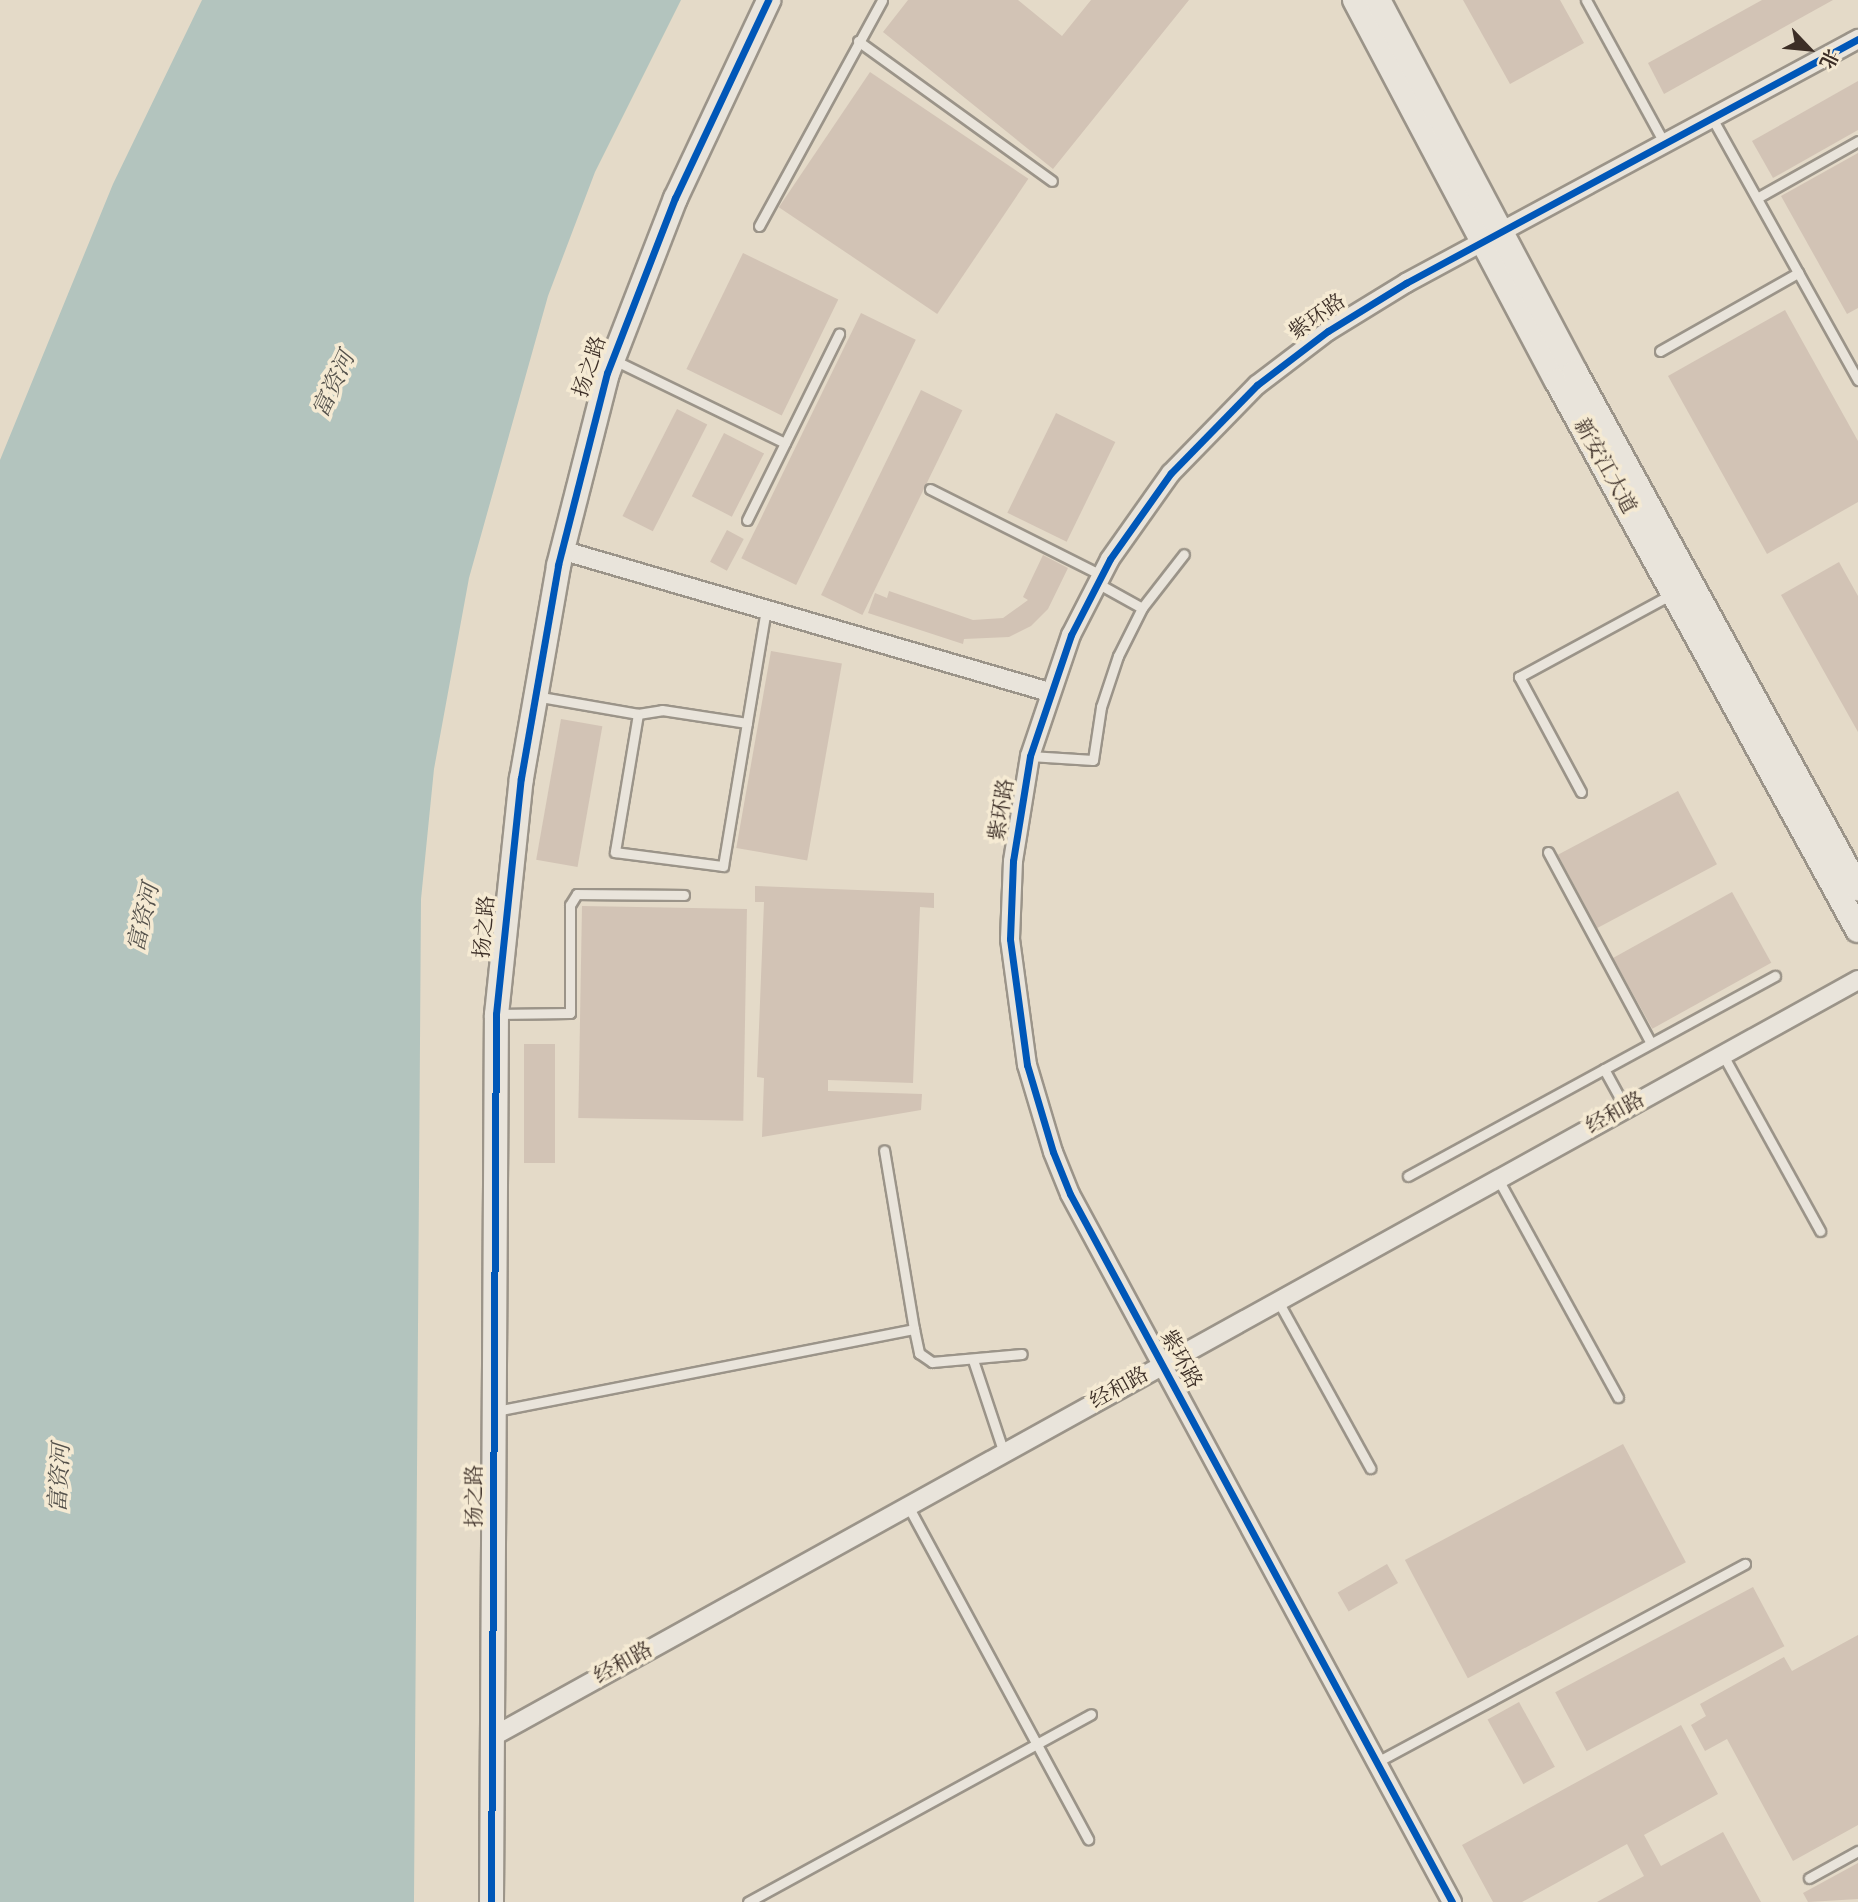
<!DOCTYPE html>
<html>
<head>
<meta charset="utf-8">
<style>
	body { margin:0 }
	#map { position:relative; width:1858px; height:1902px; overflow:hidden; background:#e4dac8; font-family:"IM FELL English","Noto Serif SC",serif }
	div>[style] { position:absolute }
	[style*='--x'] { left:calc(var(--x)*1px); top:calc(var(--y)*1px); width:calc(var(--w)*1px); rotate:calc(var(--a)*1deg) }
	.water>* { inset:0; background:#b3c4be }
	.building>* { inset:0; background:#d2c3b5; transform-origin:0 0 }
	.roads { filter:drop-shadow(2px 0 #9b9489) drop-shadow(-2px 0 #9b9489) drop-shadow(0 2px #9b9489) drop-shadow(0 -2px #9b9489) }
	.service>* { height:9px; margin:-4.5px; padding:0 4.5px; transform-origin:4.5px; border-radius:4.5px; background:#e9e4db }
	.minor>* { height:18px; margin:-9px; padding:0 9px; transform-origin:9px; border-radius:9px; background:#e9e4db }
	.tertiary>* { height:23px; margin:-11.5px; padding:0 11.5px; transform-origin:11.5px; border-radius:11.5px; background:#e9e4db }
	.secondary>* { height:24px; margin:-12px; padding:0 12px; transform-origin:12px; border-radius:12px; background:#e9e4db }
	.cycleway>* { height:7px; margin:-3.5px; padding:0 3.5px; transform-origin:3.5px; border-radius:3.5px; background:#0057b8 }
	span { translate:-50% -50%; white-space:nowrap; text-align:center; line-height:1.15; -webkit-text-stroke:7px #f5ead3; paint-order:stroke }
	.street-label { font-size:21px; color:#3c2e26 }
	.water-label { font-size:23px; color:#54514b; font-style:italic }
	.north { position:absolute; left:1774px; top:14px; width:70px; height:70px; -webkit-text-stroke:5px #f5ead3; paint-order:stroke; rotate:116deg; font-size:19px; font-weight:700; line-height:28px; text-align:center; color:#3c2e26 }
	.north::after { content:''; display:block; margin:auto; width:24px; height:32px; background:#3c2e26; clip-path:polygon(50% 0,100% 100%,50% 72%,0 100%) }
</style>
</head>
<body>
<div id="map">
	<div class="water">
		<i style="clip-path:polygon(202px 0,681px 0,595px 172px,548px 296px,469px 578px,434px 769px,421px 899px,414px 1902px,0 1902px,0 460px,113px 184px)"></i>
	</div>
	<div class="building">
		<i style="clip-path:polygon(908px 0,1018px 0,1062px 36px,1091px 0,1189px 0,1053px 169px,883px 32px)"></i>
		<i style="clip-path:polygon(1463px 0,1560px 0,1584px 43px,1510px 84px)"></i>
		<i style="clip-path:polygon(1762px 0,1833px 0,1664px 94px,1648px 63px)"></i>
		<i style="left:870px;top:72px;width:191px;height:163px;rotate:34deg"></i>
		<i style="clip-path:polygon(1858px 81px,1858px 130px,1773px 178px,1752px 141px)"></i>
		<i style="clip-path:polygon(1858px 153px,1858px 308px,1847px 314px,1781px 196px)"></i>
		<i style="left:743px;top:253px;width:106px;height:129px;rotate:26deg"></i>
		<i style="clip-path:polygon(1785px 310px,1858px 441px,1858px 502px,1767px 554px,1668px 376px)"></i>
		<i style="left:861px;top:313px;width:61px;height:273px;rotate:26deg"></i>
		<i style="left:921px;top:390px;width:46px;height:228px;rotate:26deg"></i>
		<i style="left:677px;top:409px;width:34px;height:120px;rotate:27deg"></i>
		<i style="left:1056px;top:413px;width:66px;height:111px;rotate:26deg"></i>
		<i style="left:724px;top:433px;width:45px;height:71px;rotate:27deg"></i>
		<i style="left:727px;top:530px;width:19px;height:36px;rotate:28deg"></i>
		<i style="clip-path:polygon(1043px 555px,1068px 568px,1048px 609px,1031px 626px,1009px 637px,964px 639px,963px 644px,868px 613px,875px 593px,887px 598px,889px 591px,973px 620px,1003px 618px,1028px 600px,1023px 597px)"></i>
		<i style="clip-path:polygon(1839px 562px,1858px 596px,1858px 732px,1781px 595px)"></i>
		<i style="left:771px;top:651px;width:72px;height:200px;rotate:10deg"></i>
		<i style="left:561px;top:719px;width:42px;height:143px;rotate:10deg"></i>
		<i style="left:1678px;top:791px;width:83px;height:136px;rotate:62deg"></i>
		<i style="clip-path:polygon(755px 886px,934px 893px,934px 908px,920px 907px,913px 1083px,828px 1080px,828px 1091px,922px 1094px,921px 1110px,762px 1137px,764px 1078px,757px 1077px,764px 902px,755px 902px)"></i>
		<i style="left:1732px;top:892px;width:81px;height:136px;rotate:61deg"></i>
		<i style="left:582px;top:906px;width:165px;height:212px;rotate:1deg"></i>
		<i style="left:524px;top:1044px;width:31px;height:119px"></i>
		<i style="left:1623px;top:1444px;width:134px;height:247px;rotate:62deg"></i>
		<i style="left:1387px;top:1564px;width:22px;height:57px;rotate:60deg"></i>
		<i style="left:1753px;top:1587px;width:67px;height:224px;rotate:62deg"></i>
		<i style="clip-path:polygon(1858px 1635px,1858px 1825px,1793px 1861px,1727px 1739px,1705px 1751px,1691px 1725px,1706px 1716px,1700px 1704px,1784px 1657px,1792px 1671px)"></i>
		<i style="left:1519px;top:1702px;width:74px;height:36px;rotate:61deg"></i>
		<i style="clip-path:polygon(1681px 1725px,1718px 1794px,1644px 1835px,1661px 1866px,1723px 1832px,1761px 1902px,1597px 1902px,1644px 1876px,1627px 1844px,1522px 1902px,1493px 1902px,1462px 1845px)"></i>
		<i style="clip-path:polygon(1858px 1863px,1858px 1899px,1808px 1902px,1803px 1893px)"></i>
	</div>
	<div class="roads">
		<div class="service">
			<i style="--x:1586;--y:0;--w:164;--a:61.3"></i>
			<i style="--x:858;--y:41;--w:239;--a:35.8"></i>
			<i style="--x:1712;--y:118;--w:300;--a:60.9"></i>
			<i style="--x:1757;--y:198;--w:116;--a:-29.4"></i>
			<i style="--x:759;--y:226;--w:257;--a:-61.4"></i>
			<i style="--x:1660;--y:351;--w:159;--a:-29.5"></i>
			<i style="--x:614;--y:360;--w:190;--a:25.9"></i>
			<i style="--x:930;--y:489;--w:191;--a:26.7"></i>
			<i style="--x:747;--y:520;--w:208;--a:-63.7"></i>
			<i style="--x:1097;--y:583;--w:51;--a:29.1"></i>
			<i style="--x:535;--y:696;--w:105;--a:9.9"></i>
			<i style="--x:638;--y:714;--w:24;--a:-9"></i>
			<i style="--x:662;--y:710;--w:86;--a:8.7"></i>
			<i style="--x:638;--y:714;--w:140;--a:99.5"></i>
			<i style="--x:615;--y:852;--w:109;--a:7.4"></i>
			<i style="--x:723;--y:866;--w:260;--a:-80.5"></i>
			<i style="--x:1030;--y:756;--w:63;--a:3.6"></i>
			<i style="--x:1093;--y:760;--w:54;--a:-81.4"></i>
			<i style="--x:1101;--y:707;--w:54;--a:-71.6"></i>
			<i style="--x:1118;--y:656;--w:54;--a:-63.4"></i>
			<i style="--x:1142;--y:608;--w:68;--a:-52.1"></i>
			<i style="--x:1581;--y:792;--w:131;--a:-118.3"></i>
			<i style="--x:1519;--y:677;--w:174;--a:-28.5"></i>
			<i style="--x:1548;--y:852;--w:217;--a:61.7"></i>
			<i style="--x:497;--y:1014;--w:73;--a:-0.8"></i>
			<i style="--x:570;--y:1013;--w:108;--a:-90"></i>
			<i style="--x:570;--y:905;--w:13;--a:-58"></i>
			<i style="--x:577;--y:894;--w:107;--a:0.5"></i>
			<i style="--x:1723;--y:1055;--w:201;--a:61.1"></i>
			<i style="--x:1604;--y:1069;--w:46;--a:61.2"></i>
			<i style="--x:1408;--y:1176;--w:418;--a:-28.6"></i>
			<i style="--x:1498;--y:1179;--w:249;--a:61.2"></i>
			<i style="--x:1278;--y:1301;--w:191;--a:61.1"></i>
			<i style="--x:914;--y:1329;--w:25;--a:78"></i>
			<i style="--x:919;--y:1353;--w:16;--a:35"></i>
			<i style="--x:932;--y:1362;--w:90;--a:-5.1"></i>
			<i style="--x:973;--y:1360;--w:98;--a:71.6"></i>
			<i style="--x:496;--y:1411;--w:426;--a:-11.1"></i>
			<i style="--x:914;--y:1329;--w:181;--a:-99.5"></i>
			<i style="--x:908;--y:1506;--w:379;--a:61.6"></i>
			<i style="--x:1377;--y:1762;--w:418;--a:-28.3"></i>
			<i style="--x:1809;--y:1878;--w:56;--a:-28.9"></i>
			<i style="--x:748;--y:1902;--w:391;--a:-28.7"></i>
		</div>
		<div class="minor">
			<i style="--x:561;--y:550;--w:508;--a:16.22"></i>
			<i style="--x:492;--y:1737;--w:1562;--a:-28.99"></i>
			<i style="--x:1452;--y:1902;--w:804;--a:-118.35"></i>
			<i style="--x:1070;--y:1194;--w:45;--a:-112"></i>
			<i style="--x:1053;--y:1152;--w:91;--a:-106.6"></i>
			<i style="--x:1027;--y:1065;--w:127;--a:-97.7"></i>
			<i style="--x:1010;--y:939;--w:78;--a:-87.8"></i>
			<i style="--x:1013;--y:861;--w:106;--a:-80.8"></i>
			<i style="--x:1030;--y:756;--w:128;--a:-71.3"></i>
			<i style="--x:1071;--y:635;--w:85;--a:-62.8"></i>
			<i style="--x:1110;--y:559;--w:105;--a:-54.7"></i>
			<i style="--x:1171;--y:473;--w:123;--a:-45.7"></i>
			<i style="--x:1257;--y:385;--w:89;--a:-37.3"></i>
			<i style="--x:1328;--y:331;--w:92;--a:-31.6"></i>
			<i style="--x:1406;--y:283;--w:514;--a:-28.36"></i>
		</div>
		<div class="tertiary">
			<i style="--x:491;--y:1902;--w:888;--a:-89.68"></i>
			<i style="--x:496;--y:1014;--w:237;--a:-84"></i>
			<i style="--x:521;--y:778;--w:216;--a:-80.1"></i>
			<i style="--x:558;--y:565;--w:198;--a:-75.7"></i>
			<i style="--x:607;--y:373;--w:188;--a:-68.8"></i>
			<i style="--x:675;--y:198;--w:219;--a:-64.8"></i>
		</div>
		<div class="secondary">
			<i style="--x:1355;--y:0;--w:431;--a:62.1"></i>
			<i style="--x:1557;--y:381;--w:626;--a:61.27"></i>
			<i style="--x:1378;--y:0;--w:421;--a:62.1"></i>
			<i style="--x:1575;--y:372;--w:589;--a:61.26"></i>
		</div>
	</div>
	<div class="cycleway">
		<i style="--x:491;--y:1902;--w:888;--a:-89.68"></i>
		<i style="--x:496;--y:1014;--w:237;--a:-84"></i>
		<i style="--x:521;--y:778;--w:216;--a:-80.1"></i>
		<i style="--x:558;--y:565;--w:198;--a:-75.7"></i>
		<i style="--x:607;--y:373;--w:188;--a:-68.8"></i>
		<i style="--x:675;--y:198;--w:219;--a:-64.8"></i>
		<i style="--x:1452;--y:1902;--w:804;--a:-118.35"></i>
		<i style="--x:1070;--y:1194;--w:45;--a:-112"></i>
		<i style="--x:1053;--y:1152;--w:91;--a:-106.6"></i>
		<i style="--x:1027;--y:1065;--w:127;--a:-97.7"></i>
		<i style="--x:1010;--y:939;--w:78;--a:-87.8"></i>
		<i style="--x:1013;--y:861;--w:106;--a:-80.8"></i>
		<i style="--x:1030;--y:756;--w:128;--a:-71.3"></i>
		<i style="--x:1071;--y:635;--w:85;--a:-62.8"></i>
		<i style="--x:1110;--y:559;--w:105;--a:-54.7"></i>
		<i style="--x:1171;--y:473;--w:123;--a:-45.7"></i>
		<i style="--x:1257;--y:385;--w:89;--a:-37.3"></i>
		<i style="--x:1328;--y:331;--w:92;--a:-31.6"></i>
		<i style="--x:1406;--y:283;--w:514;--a:-28.36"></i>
	</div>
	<div class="street-label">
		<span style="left:1318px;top:318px;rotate:-35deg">紫环路</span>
		<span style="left:591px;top:367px;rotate:-72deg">扬之路</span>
		<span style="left:1604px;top:467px;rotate:61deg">新安江大道</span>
		<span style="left:1003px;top:810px;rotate:-81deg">紫环路</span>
		<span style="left:486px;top:927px;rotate:-85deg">扬之路</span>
		<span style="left:1616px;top:1114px;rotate:-29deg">经和路</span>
		<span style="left:1180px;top:1360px;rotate:62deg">紫环路</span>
		<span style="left:1120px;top:1389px;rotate:-29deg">经和路</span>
		<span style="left:476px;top:1496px;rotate:-90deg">扬之路</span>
		<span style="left:624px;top:1664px;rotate:-29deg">经和路</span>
	</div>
	<div class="water-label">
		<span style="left:335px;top:385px;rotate:-65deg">富资河</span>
		<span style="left:145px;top:918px;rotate:-77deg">富资河</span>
		<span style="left:61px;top:1478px;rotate:-87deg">富资河</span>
	</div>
	<div class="north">北</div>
</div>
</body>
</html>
